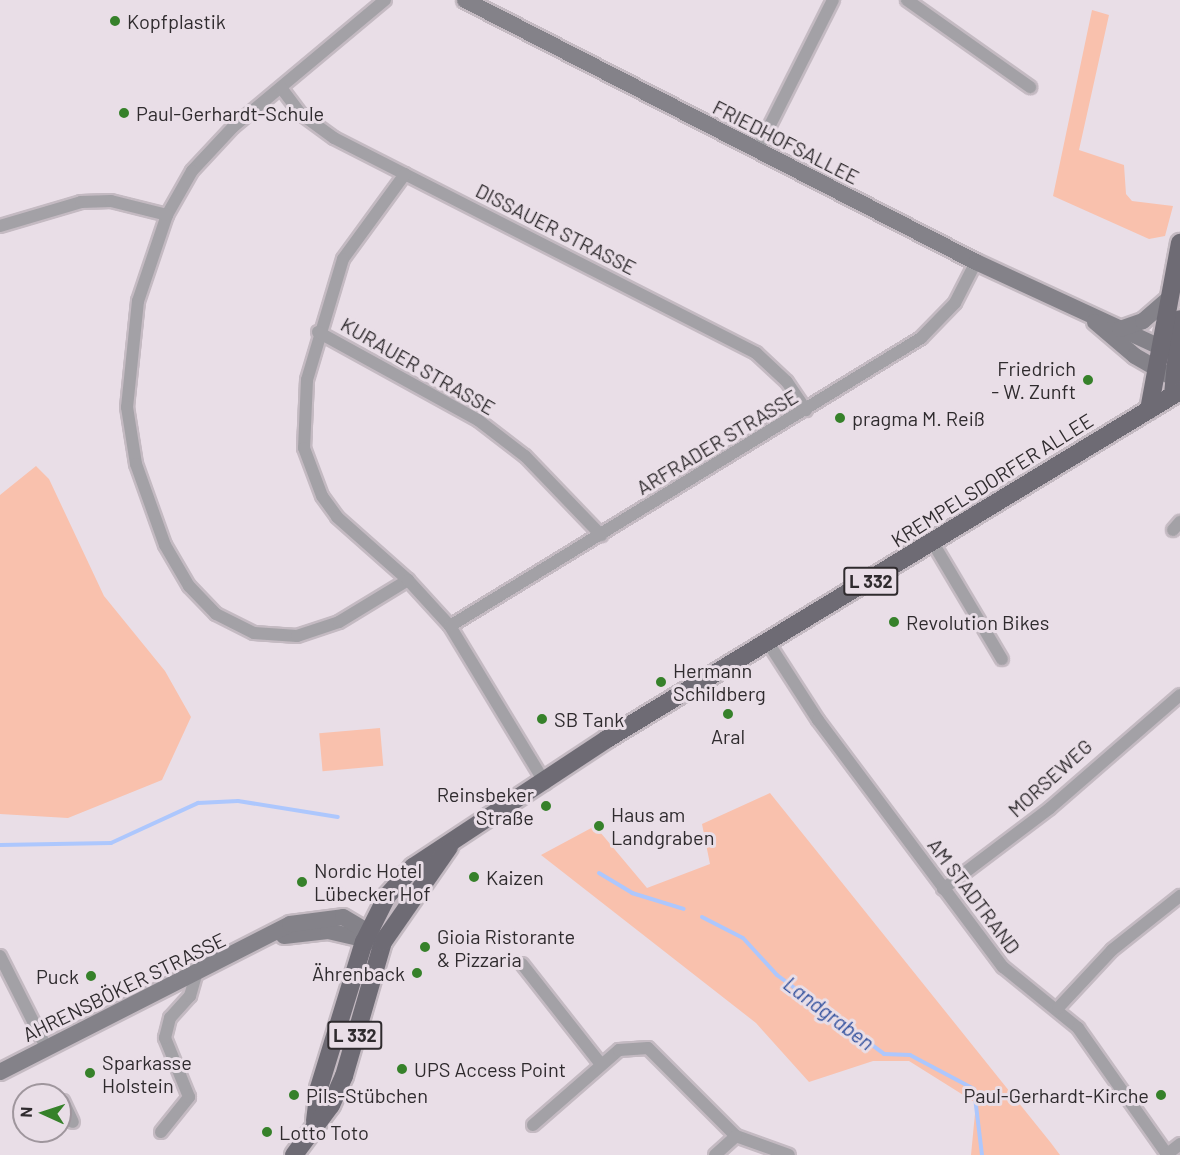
<!DOCTYPE html>
<html>
<head>
<meta charset="utf-8">
<style>
	body { margin:0 }
	#map { position:relative; width:1180px; height:1155px; overflow:hidden; background:#e9dee7; font-family:Barlow,sans-serif }
	div>[style] { position:absolute }
	[style*='--x'] { left:calc(var(--x)*1px); top:calc(var(--y)*1px); width:calc(var(--w)*1px); rotate:calc(var(--a)*1deg) }
	.green>* { inset:0; background:#f9c1ad; transform-origin:0 0 }
	.stream>* { height:4px; margin:-2px; padding:0 2px; transform-origin:2px; border-radius:2px; background:#adc7fd }
	.roads { filter:drop-shadow(2px 0 #c4bac2) drop-shadow(-2px 0 #c4bac2) drop-shadow(0 2px #c4bac2) drop-shadow(0 -2px #c4bac2) }
	.street>* { height:12px; margin:-6px; padding:0 6px; transform-origin:6px; border-radius:6px; background:#a3a1a6 }
	.secondary>* { height:16px; margin:-8px; padding:0 8px; transform-origin:8px; border-radius:8px; background:#848289 }
	.primary>* { height:18px; margin:-9px; padding:0 9px; transform-origin:9px; border-radius:9px; background:#6e6b74 }
	.dots>* { width:16px; height:16px; translate:-50% -50%; box-sizing:border-box; border:3px solid #e9dee7; border-radius:50% }
	span { translate:-50% -50%; white-space:nowrap; text-align:center; line-height:1.15; -webkit-text-stroke:6px #e9dee7; paint-order:stroke }
	.shield-label span { padding:2px 4px; background:#e9dee7; border:2px solid; border-radius:4px; -webkit-text-stroke-width:0 }
	.shield-label { font-size:18px; color:#2f2b2e; font-weight:700 }
	.poi-label { font-size:20px; color:#2f2b2e }
	.left { translate:0 -50%; text-align:left }
	.right { translate:-100% -50%; text-align:right }
	.street-label { font-size:20px; color:#2f2b2e }
	.water-label { font-size:21px; color:#31509d; font-style:italic }
	.north { position:absolute; left:12px; top:1083px; width:60px; height:60px; box-sizing:border-box; background:#e9dee7; border:2px solid #9f969d; border-radius:50%; rotate:273deg; font-size:16px; font-weight:700; line-height:24px; text-align:center; color:#2f2b2e }
	.north::after { content:''; display:block; margin:auto; width:21px; height:27px; background:#36812a; clip-path:polygon(50% 0,100% 100%,50% 72%,0 100%) }
</style>
</head>
<body>
<div id="map">
	<div class="green">
		<i style="clip-path:polygon(1092px 10px,1109px 15px,1079px 150px,1124px 165px,1126px 194px,1132px 201px,1173px 206px,1165px 236px,1149px 239px,1053px 196px)"></i>
		<i style="clip-path:polygon(36px 466px,49px 479px,104px 596px,165px 671px,191px 717px,162px 780px,68px 818px,0 814px,0 495px)"></i>
		<i style="left:380px;top:728px;width:38px;height:61px;rotate:85deg"></i>
		<i style="clip-path:polygon(770px 793px,1051px 1143px,1060px 1155px,971px 1155px,976px 1103px,909px 1061px,873px 1061px,809px 1082px,756px 1023px,541px 855px,595px 826px,647px 888px,710px 864px,702px 824px)"></i>
	</div>
	<div class="stream">
		<i style="--x:0;--y:845;--w:111;--a:-1"></i>
		<i style="--x:111;--y:843;--w:96;--a:-24.7"></i>
		<i style="--x:198;--y:803;--w:40;--a:-2.9"></i>
		<i style="--x:238;--y:801;--w:101;--a:9.1"></i>
		<i style="--x:599;--y:873;--w:39;--a:31"></i>
		<i style="--x:632;--y:893;--w:54;--a:17.1"></i>
		<i style="--x:702;--y:917;--w:46;--a:27.1"></i>
		<i style="--x:743;--y:938;--w:50;--a:47.4"></i>
		<i style="--x:777;--y:975;--w:133;--a:36.4"></i>
		<i style="--x:884;--y:1054;--w:26;--a:2"></i>
		<i style="--x:910;--y:1055;--w:72;--a:28"></i>
		<i style="--x:974;--y:1089;--w:66;--a:83.1"></i>
	</div>
	<div class="roads">
		<div class="street">
			<i style="--x:385;--y:0;--w:198;--a:140.1"></i>
			<i style="--x:233;--y:127;--w:60;--a:133"></i>
			<i style="--x:192;--y:171;--w:51;--a:119.6"></i>
			<i style="--x:167;--y:215;--w:91;--a:108.6"></i>
			<i style="--x:138;--y:301;--w:107;--a:95.9"></i>
			<i style="--x:127;--y:407;--w:58;--a:81"></i>
			<i style="--x:136;--y:464;--w:86;--a:70.3"></i>
			<i style="--x:165;--y:545;--w:48;--a:59.7"></i>
			<i style="--x:189;--y:586;--w:39;--a:46"></i>
			<i style="--x:216;--y:614;--w:42;--a:26.6"></i>
			<i style="--x:254;--y:633;--w:43;--a:4"></i>
			<i style="--x:297;--y:636;--w:44;--a:-18.4"></i>
			<i style="--x:339;--y:622;--w:81;--a:-31.3"></i>
			<i style="--x:907;--y:0;--w:151;--a:35.3"></i>
			<i style="--x:282;--y:89;--w:31;--a:53"></i>
			<i style="--x:301;--y:114;--w:41;--a:36"></i>
			<i style="--x:334;--y:138;--w:474;--a:27"></i>
			<i style="--x:756;--y:353;--w:42;--a:43.1"></i>
			<i style="--x:787;--y:382;--w:34;--a:56"></i>
			<i style="--x:757;--y:151;--w:169;--a:-63.3"></i>
			<i style="--x:405;--y:174;--w:105;--a:126.1"></i>
			<i style="--x:343;--y:259;--w:126;--a:106.6"></i>
			<i style="--x:307;--y:380;--w:68;--a:92.5"></i>
			<i style="--x:304;--y:448;--w:51;--a:69.4"></i>
			<i style="--x:322;--y:496;--w:26;--a:54"></i>
			<i style="--x:337;--y:517;--w:95;--a:41.6"></i>
			<i style="--x:408;--y:580;--w:62;--a:47.6"></i>
			<i style="--x:450;--y:626;--w:184;--a:58.8"></i>
			<i style="--x:0;--y:226;--w:84;--a:-16.5"></i>
			<i style="--x:81;--y:202;--w:30;--a:-2"></i>
			<i style="--x:111;--y:201;--w:58;--a:14"></i>
			<i style="--x:318;--y:332;--w:183;--a:28.8"></i>
			<i style="--x:478;--y:420;--w:59;--a:37.5"></i>
			<i style="--x:525;--y:456;--w:110;--a:46.1"></i>
			<i style="--x:1173;--y:530;--w:11;--a:-49"></i>
			<i style="--x:933;--y:543;--w:135;--a:59.3"></i>
			<i style="--x:450;--y:626;--w:552;--a:-31.44"></i>
			<i style="--x:921;--y:338;--w:49;--a:-45.8"></i>
			<i style="--x:955;--y:303;--w:46;--a:-62.9"></i>
			<i style="--x:769;--y:644;--w:90;--a:57.2"></i>
			<i style="--x:818;--y:720;--w:309;--a:53.2"></i>
			<i style="--x:1003;--y:967;--w:97;--a:39.1"></i>
			<i style="--x:1078;--y:1028;--w:154;--a:54.8"></i>
			<i style="--x:943;--y:889;--w:134;--a:-37.1"></i>
			<i style="--x:1050;--y:808;--w:172;--a:-41"></i>
			<i style="--x:0;--y:956;--w:104;--a:63.2"></i>
			<i style="--x:522;--y:964;--w:126;--a:51.8"></i>
			<i style="--x:1058;--y:1008;--w:79;--a:-47"></i>
			<i style="--x:1112;--y:950;--w:87;--a:-38.5"></i>
			<i style="--x:63;--y:1101;--w:23;--a:65"></i>
			<i style="--x:533;--y:1125;--w:114;--a:-41.1"></i>
			<i style="--x:619;--y:1050;--w:29;--a:-4"></i>
			<i style="--x:648;--y:1048;--w:124;--a:45"></i>
			<i style="--x:736;--y:1136;--w:56;--a:19.7"></i>
			<i style="--x:161;--y:1132;--w:45;--a:-51.3"></i>
			<i style="--x:189;--y:1097;--w:64;--a:-112.1"></i>
			<i style="--x:165;--y:1038;--w:21;--a:-76"></i>
			<i style="--x:170;--y:1018;--w:30;--a:-48"></i>
			<i style="--x:190;--y:996;--w:22;--a:-74"></i>
			<i style="--x:715;--y:1155;--w:28;--a:-42"></i>
			<i style="--x:1166;--y:1155;--w:18;--a:-38"></i>
		</div>
		<div class="secondary">
			<i style="--x:465;--y:0;--w:574;--a:27.15"></i>
			<i style="--x:976;--y:262;--w:217;--a:24.8"></i>
			<i style="--x:1095;--y:322;--w:52;--a:40.4"></i>
			<i style="--x:1135;--y:356;--w:38;--a:30"></i>
			<i style="--x:1120;--y:329;--w:24;--a:-19"></i>
			<i style="--x:1143;--y:321;--w:32;--a:-41"></i>
			<i style="--x:284;--y:936;--w:44;--a:-6.5"></i>
			<i style="--x:328;--y:931;--w:49;--a:12.9"></i>
			<i style="--x:0;--y:1072;--w:326;--a:-27"></i>
			<i style="--x:290;--y:924;--w:53;--a:-7.5"></i>
			<i style="--x:343;--y:917;--w:43;--a:30.7"></i>
		</div>
		<div class="primary">
			<i style="--x:1173;--y:395;--w:76;--a:-84.7"></i>
			<i style="--x:1149;--y:410;--w:170;--a:-79.5"></i>
			<i style="--x:315;--y:1121;--w:33;--a:-83"></i>
			<i style="--x:319;--y:1088;--w:153;--a:-72.9"></i>
			<i style="--x:364;--y:942;--w:51;--a:-63.4"></i>
			<i style="--x:387;--y:896;--w:39;--a:-48"></i>
			<i style="--x:413;--y:867;--w:232;--a:-33.4"></i>
			<i style="--x:607;--y:739;--w:670;--a:-31.27"></i>
			<i style="--x:294;--y:1155;--w:62;--a:-53.5"></i>
			<i style="--x:331;--y:1105;--w:32;--a:-66"></i>
			<i style="--x:344;--y:1076;--w:140;--a:-73.8"></i>
			<i style="--x:383;--y:942;--w:116;--a:-55.2"></i>
		</div>
	</div>
	<div class="dots">
		<i style="left:115px;top:21px;background:#36812a"></i>
		<i style="left:124px;top:113px;background:#36812a"></i>
		<i style="left:1088px;top:380px;background:#36812a"></i>
		<i style="left:840px;top:418px;background:#36812a"></i>
		<i style="left:894px;top:622px;background:#36812a"></i>
		<i style="left:661px;top:682px;background:#36812a"></i>
		<i style="left:728px;top:714px;background:#36812a"></i>
		<i style="left:542px;top:719px;background:#36812a"></i>
		<i style="left:546px;top:806px;background:#36812a"></i>
		<i style="left:599px;top:826px;background:#36812a"></i>
		<i style="left:474px;top:877px;background:#36812a"></i>
		<i style="left:302px;top:882px;background:#36812a"></i>
		<i style="left:425px;top:947px;background:#36812a"></i>
		<i style="left:417px;top:973px;background:#36812a"></i>
		<i style="left:91px;top:976px;background:#36812a"></i>
		<i style="left:402px;top:1069px;background:#36812a"></i>
		<i style="left:90px;top:1073px;background:#36812a"></i>
		<i style="left:294px;top:1095px;background:#36812a"></i>
		<i style="left:1161px;top:1095px;background:#36812a"></i>
		<i style="left:267px;top:1132px;background:#36812a"></i>
	</div>
	<div class="shield-label">
		<span style="left:871px;top:581px">L 332</span>
		<span style="left:355px;top:1035px">L 332</span>
	</div>
	<div class="poi-label">
		<span class="left" style="left:127px;top:21px">Kopfplastik</span>
		<span class="left" style="left:136px;top:113px">Paul-Gerhardt-Schule</span>
		<span class="right" style="left:1076px;top:380px">Friedrich<br>- W. Zunft</span>
		<span class="left" style="left:852px;top:418px">pragma M. Reiß</span>
		<span class="left" style="left:906px;top:622px">Revolution Bikes</span>
		<span class="left" style="left:673px;top:682px">Hermann<br>Schildberg</span>
		<span class="left" style="left:554px;top:719px">SB Tank</span>
		<span style="left:728px;top:736px">Aral</span>
		<span class="right" style="left:534px;top:806px">Reinsbeker<br>Straße</span>
		<span class="left" style="left:611px;top:826px">Haus am<br>Landgraben</span>
		<span class="left" style="left:314px;top:882px">Nordic Hotel<br>Lübecker Hof</span>
		<span class="left" style="left:486px;top:877px">Kaizen</span>
		<span class="left" style="left:437px;top:948px">Gioia Ristorante<br>&amp; Pizzaria</span>
		<span class="right" style="left:405px;top:973px">Ährenback</span>
		<span class="right" style="left:79px;top:976px">Puck</span>
		<span class="left" style="left:102px;top:1074px">Sparkasse<br>Holstein</span>
		<span class="left" style="left:414px;top:1069px">UPS Access Point</span>
		<span class="left" style="left:306px;top:1095px">Pils-Stübchen</span>
		<span class="right" style="left:1149px;top:1095px">Paul-Gerhardt-Kirche</span>
		<span class="left" style="left:279px;top:1132px">Lotto Toto</span>
	</div>
	<div class="street-label">
		<span style="left:786px;top:142px;rotate:27deg">FRIEDHOFSALLEE</span>
		<span style="left:556px;top:229px;rotate:27deg">DISSAUER STRASSE</span>
		<span style="left:418px;top:366px;rotate:30deg">KURAUER STRASSE</span>
		<span style="left:717px;top:442px;rotate:-31deg">ARFRADER STRASSE</span>
		<span style="left:992px;top:480px;rotate:-32deg">KREMPELSDORFER ALLEE</span>
		<span style="left:1050px;top:778px;rotate:-42deg">MORSEWEG</span>
		<span style="left:974px;top:896px;rotate:53deg">AM STADTRAND</span>
		<span style="left:124px;top:987px;rotate:-26deg">AHRENSBÖKER STRASSE</span>
	</div>
	<div class="water-label">
		<span style="left:829px;top:1013px;rotate:37deg">Landgraben</span>
	</div>
	<div class="north">N</div>
</div>
</body>
</html>
